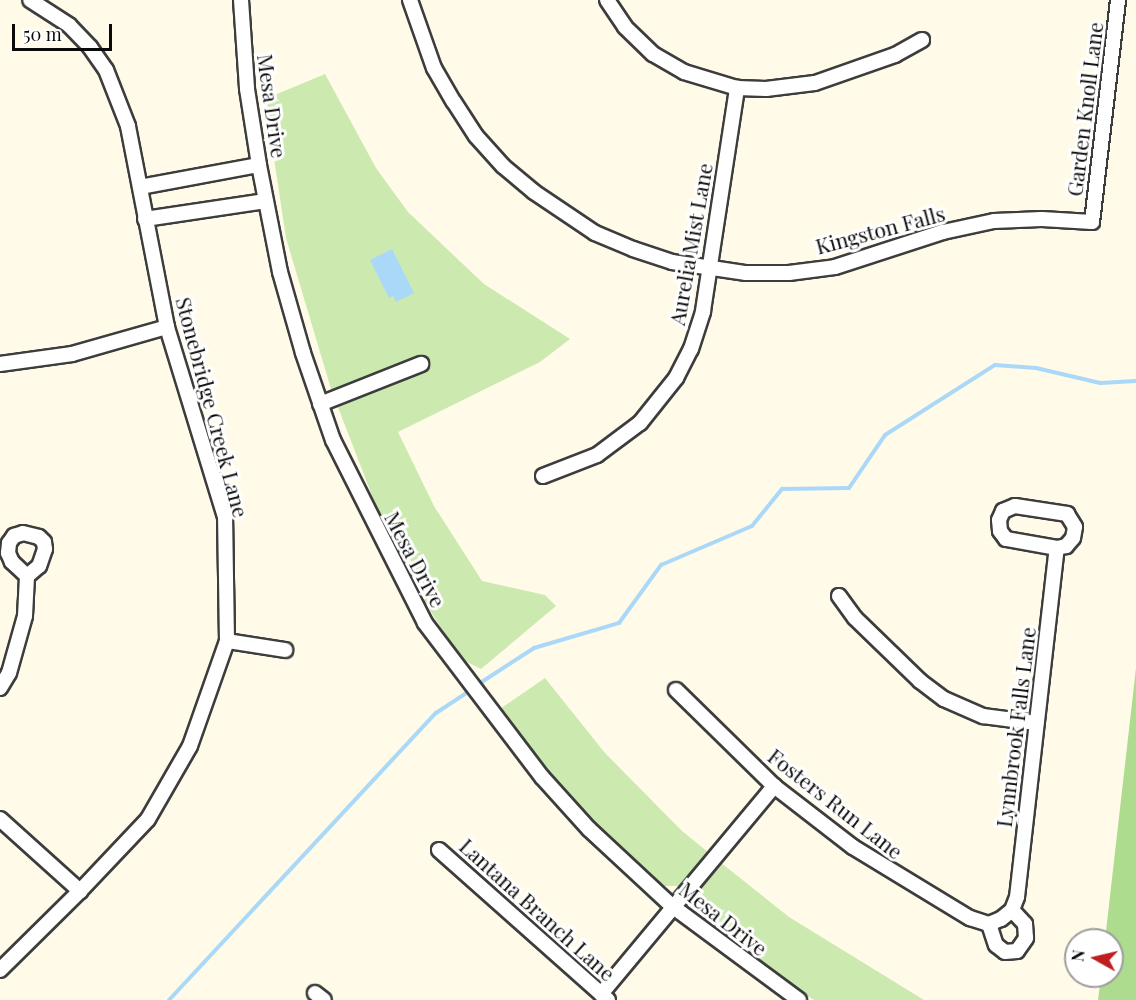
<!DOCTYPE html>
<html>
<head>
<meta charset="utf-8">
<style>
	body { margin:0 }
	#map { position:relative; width:1136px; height:1000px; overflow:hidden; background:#fffbe8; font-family:"Playfair Display",serif }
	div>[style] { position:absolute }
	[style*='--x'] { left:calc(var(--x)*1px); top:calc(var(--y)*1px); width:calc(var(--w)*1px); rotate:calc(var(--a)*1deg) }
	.green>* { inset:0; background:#cceab0 }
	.forest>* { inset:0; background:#aedc8f }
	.water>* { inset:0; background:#aad8f9 }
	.stream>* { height:4px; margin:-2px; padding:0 2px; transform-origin:2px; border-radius:2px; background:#aad8f9 }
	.roads { filter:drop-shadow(2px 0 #3d3d3d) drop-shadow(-2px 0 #3d3d3d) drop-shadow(0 2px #3d3d3d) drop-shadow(0 -2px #3d3d3d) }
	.minor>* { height:14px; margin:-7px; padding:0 7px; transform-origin:7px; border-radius:7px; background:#fff }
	span { translate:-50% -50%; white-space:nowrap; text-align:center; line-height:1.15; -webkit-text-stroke:6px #fff; paint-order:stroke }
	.street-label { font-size:21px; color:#0a0a0a }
	.north { position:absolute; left:1064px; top:928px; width:60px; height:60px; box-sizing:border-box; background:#fff; border:2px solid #9d9d9d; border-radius:50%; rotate:278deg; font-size:16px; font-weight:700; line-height:24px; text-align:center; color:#0a0a0a }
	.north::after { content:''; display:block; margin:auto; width:21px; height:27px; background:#bf1d1e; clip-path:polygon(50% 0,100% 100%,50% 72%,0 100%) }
	.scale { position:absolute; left:12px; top:24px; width:100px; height:27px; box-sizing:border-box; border:3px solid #0a0a0a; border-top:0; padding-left:8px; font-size:18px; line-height:21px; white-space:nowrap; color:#0a0a0a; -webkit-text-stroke:4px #fff; paint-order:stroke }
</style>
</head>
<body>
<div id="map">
	<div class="green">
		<i style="clip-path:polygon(325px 74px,376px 168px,408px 212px,484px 284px,570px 339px,540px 362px,398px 432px,434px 506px,482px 581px,545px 595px,556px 606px,481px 669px,461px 659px,431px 612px,401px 562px,378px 511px,331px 389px,286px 238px,265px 99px)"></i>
		<i style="clip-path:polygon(545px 678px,605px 753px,682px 831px,708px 852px,679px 886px,662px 886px,611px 839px,558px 782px,500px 709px)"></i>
		<i style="clip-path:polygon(720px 862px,789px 917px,924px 1000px,814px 1000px,803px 993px,749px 956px,698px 914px,692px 904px,694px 895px)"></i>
	</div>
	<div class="forest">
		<i style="clip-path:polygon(1136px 668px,1136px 1000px,1098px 1000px,1101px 976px,1112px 976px,1112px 940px,1105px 940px)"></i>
	</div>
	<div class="water">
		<i style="clip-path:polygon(392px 249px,414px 293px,396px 302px,393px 296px,389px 298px,370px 260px)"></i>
	</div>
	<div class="stream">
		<i style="--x:477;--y:685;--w:68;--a:-33"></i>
		<i style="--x:534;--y:648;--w:89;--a:-16.4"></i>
		<i style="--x:619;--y:623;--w:72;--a:-54.1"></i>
		<i style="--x:661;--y:565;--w:99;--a:-23.2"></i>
		<i style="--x:752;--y:526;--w:48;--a:-51"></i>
		<i style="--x:782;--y:489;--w:67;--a:-0.9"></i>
		<i style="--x:849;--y:488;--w:64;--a:-55.8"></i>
		<i style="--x:885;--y:435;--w:130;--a:-32.5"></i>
		<i style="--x:995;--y:365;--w:41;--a:4.2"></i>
		<i style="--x:1036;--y:368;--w:66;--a:13.2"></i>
		<i style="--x:1100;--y:383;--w:36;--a:-3"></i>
		<i style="--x:169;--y:1000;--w:392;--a:-47.1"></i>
		<i style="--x:436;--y:713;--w:42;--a:-33.3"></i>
	</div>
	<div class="roads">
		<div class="minor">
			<i style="--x:241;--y:0;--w:89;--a:86.1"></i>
			<i style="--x:247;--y:89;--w:77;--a:81"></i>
			<i style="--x:259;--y:165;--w:109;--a:78.9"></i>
			<i style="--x:280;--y:272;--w:84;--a:74.1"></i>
			<i style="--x:303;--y:353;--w:92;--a:71"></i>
			<i style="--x:333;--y:440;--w:205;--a:63.3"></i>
			<i style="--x:425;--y:623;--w:193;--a:52.8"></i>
			<i style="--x:542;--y:777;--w:70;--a:47.9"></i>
			<i style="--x:589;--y:829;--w:113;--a:42.9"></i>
			<i style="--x:672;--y:906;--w:158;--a:36.5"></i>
			<i style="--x:410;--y:0;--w:72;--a:70.6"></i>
			<i style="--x:434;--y:68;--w:39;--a:60"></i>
			<i style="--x:454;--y:102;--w:40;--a:57.1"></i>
			<i style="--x:476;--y:136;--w:40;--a:48"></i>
			<i style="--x:503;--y:166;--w:40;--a:40"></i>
			<i style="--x:534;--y:192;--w:73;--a:33.9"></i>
			<i style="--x:595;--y:233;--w:41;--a:22.8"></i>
			<i style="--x:633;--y:249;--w:41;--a:18.4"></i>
			<i style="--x:672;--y:262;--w:75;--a:8.5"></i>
			<i style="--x:746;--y:273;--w:43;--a:0"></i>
			<i style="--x:789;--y:273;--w:46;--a:-7.4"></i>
			<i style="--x:835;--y:267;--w:114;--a:-18"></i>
			<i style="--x:943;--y:232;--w:52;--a:-12.2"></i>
			<i style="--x:994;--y:221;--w:48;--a:-2.4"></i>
			<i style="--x:1042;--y:219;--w:50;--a:3.4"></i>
			<i style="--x:1092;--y:222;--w:224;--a:-83.3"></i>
			<i style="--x:607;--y:0;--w:32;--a:56"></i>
			<i style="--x:625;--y:27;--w:39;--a:44"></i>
			<i style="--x:653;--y:54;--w:36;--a:30"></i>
			<i style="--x:684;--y:72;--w:55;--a:16.8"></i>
			<i style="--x:737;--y:88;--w:29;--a:2"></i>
			<i style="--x:766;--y:89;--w:49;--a:-7"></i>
			<i style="--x:815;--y:83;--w:85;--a:-19.3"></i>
			<i style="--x:895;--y:55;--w:31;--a:-29"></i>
			<i style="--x:140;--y:187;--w:121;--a:-10.5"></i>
			<i style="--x:145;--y:219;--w:122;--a:-8.5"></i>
			<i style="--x:0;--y:364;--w:73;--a:-7.9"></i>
			<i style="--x:72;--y:354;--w:99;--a:-15.9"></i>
			<i style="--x:320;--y:404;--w:109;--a:-21.6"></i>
			<i style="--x:543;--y:476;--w:58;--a:-21.3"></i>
			<i style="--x:597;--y:455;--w:54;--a:-36.7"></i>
			<i style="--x:640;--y:423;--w:58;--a:-51.3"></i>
			<i style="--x:676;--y:378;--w:33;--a:-63"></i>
			<i style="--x:691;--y:349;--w:40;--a:-72"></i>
			<i style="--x:703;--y:311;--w:226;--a:-81.3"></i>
			<i style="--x:1015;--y:506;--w:53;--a:8.7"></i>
			<i style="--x:1067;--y:514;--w:15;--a:58"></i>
			<i style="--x:1075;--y:527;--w:11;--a:100"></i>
			<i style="--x:1073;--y:538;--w:11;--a:131"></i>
			<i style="--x:1066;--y:546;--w:9;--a:167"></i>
			<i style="--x:1057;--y:548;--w:52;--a:-170"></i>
			<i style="--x:1006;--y:539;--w:10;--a:-127"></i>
			<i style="--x:1000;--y:531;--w:11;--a:-95"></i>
			<i style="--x:999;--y:520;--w:10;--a:-66"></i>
			<i style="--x:1003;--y:511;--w:13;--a:-23"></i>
			<i style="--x:23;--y:533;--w:16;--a:14"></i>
			<i style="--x:39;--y:537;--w:7;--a:45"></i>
			<i style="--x:44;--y:542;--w:7;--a:82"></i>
			<i style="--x:45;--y:549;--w:18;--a:109"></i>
			<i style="--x:39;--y:566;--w:16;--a:140"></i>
			<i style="--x:27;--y:576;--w:21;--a:-137"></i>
			<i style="--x:12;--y:562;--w:10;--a:-114"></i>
			<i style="--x:8;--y:553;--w:10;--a:-84"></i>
			<i style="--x:9;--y:543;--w:9;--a:-54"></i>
			<i style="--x:14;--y:536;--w:9;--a:-18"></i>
			<i style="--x:839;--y:596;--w:27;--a:54"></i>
			<i style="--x:855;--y:618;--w:91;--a:44.1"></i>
			<i style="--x:920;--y:681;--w:30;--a:37"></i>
			<i style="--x:944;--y:699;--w:43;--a:23.6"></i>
			<i style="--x:983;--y:716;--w:54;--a:7.4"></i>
			<i style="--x:227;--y:641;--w:59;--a:8.8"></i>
			<i style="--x:0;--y:688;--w:17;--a:-59"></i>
			<i style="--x:9;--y:673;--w:59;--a:-74.3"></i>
			<i style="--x:25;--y:616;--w:40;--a:-87.1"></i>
			<i style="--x:676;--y:690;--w:137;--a:44.4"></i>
			<i style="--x:774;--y:786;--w:100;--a:37.7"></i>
			<i style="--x:853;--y:847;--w:137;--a:31.3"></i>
			<i style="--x:970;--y:918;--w:20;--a:18"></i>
			<i style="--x:989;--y:924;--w:13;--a:-23"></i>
			<i style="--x:1001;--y:919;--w:14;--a:-39"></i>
			<i style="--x:1012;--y:910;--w:14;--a:-69"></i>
			<i style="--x:1017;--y:897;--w:351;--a:-83.5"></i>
			<i style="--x:0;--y:819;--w:108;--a:42"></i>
			<i style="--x:439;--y:850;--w:226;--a:41.6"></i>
			<i style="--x:989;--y:924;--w:22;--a:72"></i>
			<i style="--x:996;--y:945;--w:11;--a:38"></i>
			<i style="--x:1005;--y:952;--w:12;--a:-5"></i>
			<i style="--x:1017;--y:951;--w:16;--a:-55"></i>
			<i style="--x:1026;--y:938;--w:14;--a:-94"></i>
			<i style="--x:1025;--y:924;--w:19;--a:-133"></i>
			<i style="--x:0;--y:970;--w:112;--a:-44.6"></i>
			<i style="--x:80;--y:891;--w:99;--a:-46.6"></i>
			<i style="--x:148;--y:819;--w:84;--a:-60.1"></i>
			<i style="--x:190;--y:746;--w:111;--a:-70.6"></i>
			<i style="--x:227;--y:641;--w:124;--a:-90.9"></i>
			<i style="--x:225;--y:517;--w:199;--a:-107"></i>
			<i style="--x:167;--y:327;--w:205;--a:-101"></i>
			<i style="--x:128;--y:126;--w:60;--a:-111.4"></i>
			<i style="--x:106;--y:70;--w:28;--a:-125"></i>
			<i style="--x:90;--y:47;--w:30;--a:-134"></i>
			<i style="--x:69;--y:25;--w:46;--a:-147.3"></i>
			<i style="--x:315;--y:993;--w:11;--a:38"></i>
			<i style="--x:601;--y:994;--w:271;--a:-50.2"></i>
		</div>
	</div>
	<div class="street-label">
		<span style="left:273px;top:106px;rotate:82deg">Mesa Drive</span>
		<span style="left:1084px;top:109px;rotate:-83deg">Garden Knoll Lane</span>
		<span style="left:880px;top:229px;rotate:-15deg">Kingston Falls</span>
		<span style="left:690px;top:244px;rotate:-80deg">Aurelia Mist Lane</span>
		<span style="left:213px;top:407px;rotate:75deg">Stonebridge Creek Lane</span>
		<span style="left:416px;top:559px;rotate:62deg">Mesa Drive</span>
		<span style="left:1015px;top:727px;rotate:-83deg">Lynnbrook Falls Lane</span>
		<span style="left:836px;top:803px;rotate:38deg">Fosters Run Lane</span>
		<span style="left:538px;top:909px;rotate:42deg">Lantana Branch Lane</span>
		<span style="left:724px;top:918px;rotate:38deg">Mesa Drive</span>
	</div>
	<div class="north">N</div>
	<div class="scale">50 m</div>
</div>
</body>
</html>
